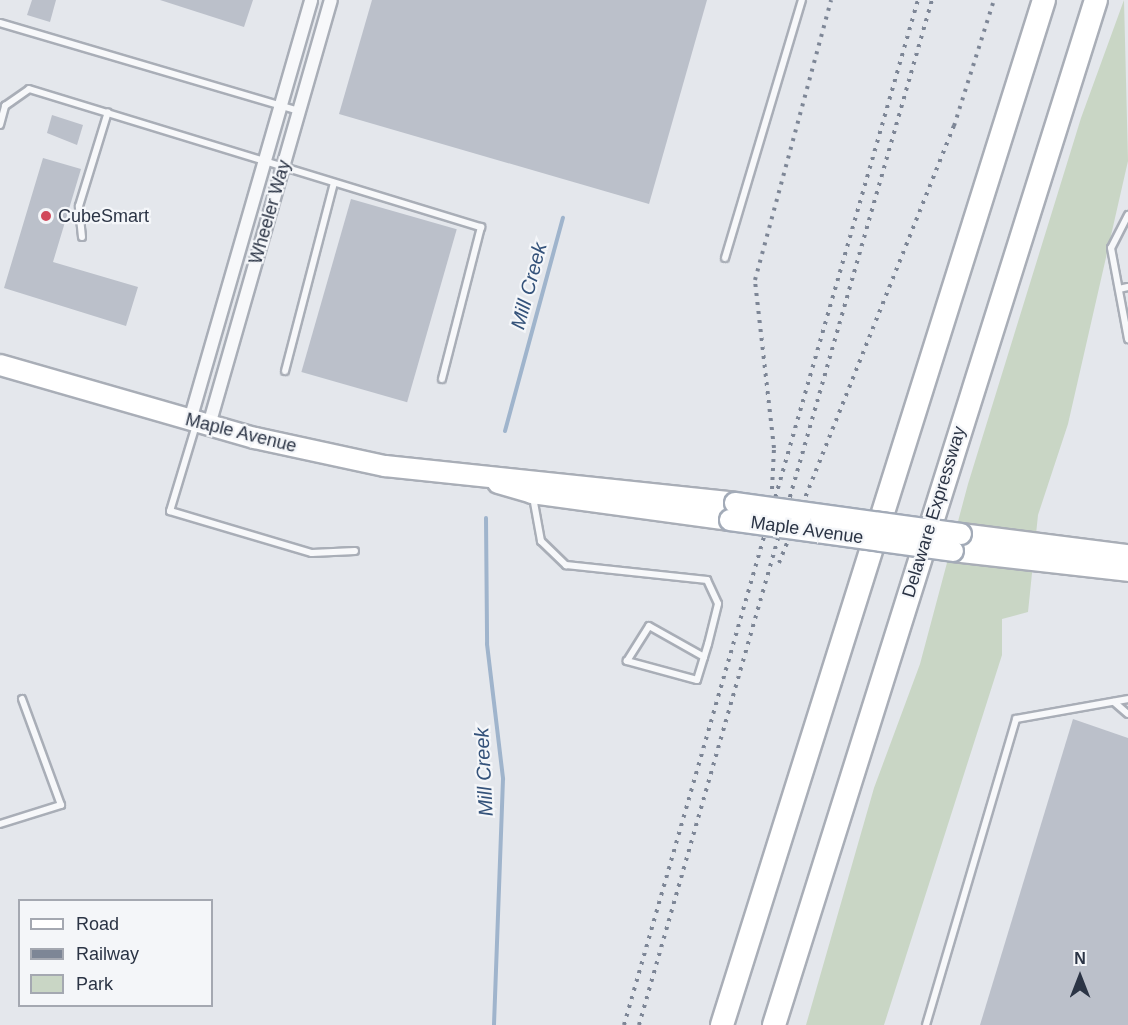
<!DOCTYPE html>
<html>
<head>
<meta charset="utf-8">
<style>
	body { margin:0 }
	#map { position:relative; width:1128px; height:1025px; overflow:hidden; background:#e4e7ec; font-family:Helvetica,sans-serif }
	div>[style] { position:absolute }
	[style*='--x'] { left:calc(var(--x)*1px); top:calc(var(--y)*1px); width:calc(var(--w)*1px); rotate:calc(var(--a)*1deg) }
	.green>* { inset:0; background:#c9d6c5 }
	.stream>* { height:4px; margin:-2px; padding:0 2px; transform-origin:2px; border-radius:2px; background:#9fb4cc }
	.building>* { inset:0; background:#bbc0ca; transform-origin:0 0 }
	.roads { filter:drop-shadow(2px 0 #a9aeb7) drop-shadow(-2px 0 #a9aeb7) drop-shadow(0 2px #a9aeb7) drop-shadow(0 -2px #a9aeb7) }
	.service>* { height:6px; margin:-3px; padding:0 3px; transform-origin:3px; border-radius:3px; background:#f7f8fa }
	.minor>* { height:12px; margin:-6px; padding:0 6px; transform-origin:6px; border-radius:6px; background:#f7f8fa }
	.primary>* { height:20px; margin:-10px; padding:0 10px; transform-origin:10px; border-radius:10px; background:#fff }
	.motorway>* { height:22px; margin:-11px; padding:0 11px; transform-origin:11px; border-radius:11px; background:#fff }
	.rail>* { height:4px; margin-top:-2px; transform-origin:0; background:repeating-linear-gradient(90deg,#7d8696 0 3px,transparent 0 9px) }
	.bridges { filter:drop-shadow(2px 0 #a3abb8) drop-shadow(-2px 0 #a3abb8) drop-shadow(0 2px #a3abb8) drop-shadow(0 -2px #a3abb8) }
	.primary-bridge>* { height:20px; margin:-10px; padding:0 10px; transform-origin:10px; border-radius:10px; background:#fff }
	.dots>* { width:16px; height:16px; translate:-50% -50%; box-sizing:border-box; border:3px solid #f4f6f9; border-radius:50% }
	span { translate:-50% -50%; white-space:nowrap; text-align:center; line-height:1.15; -webkit-text-stroke:4.5px #f4f6f9; paint-order:stroke }
	.street-label { font-size:18px; color:#2b3445 }
	.poi-label { font-size:18px; color:#2b3445 }
	.left { translate:0 -50%; text-align:left }
	.water-label { font-size:20px; color:#34527a; font-style:italic }
	.legend { position:absolute; left:18px; top:899px; width:195px; height:108px; box-sizing:border-box; background:#f4f6f9; border:2px solid #a4a8b1; margin:0; padding:8px 10px; list-style:none; font-size:18px; color:#2b3445 }
	.legend li { display:flex; align-items:center; gap:12px; height:30px }
	.legend b { width:30px; border:2px solid #a4a8b1 }
	.north { position:absolute; left:1050px; top:947px; width:60px; height:60px; -webkit-text-stroke:4px #f4f6f9; paint-order:stroke; rotate:0deg; font-size:16px; font-weight:700; line-height:24px; text-align:center; color:#2b3445 }
	.north::after { content:''; display:block; margin:auto; width:21px; height:27px; background:#2b3445; clip-path:polygon(50% 0,100% 100%,50% 72%,0 100%) }
</style>
</head>
<body>
<div id="map">
	<div class="green">
		<i style="clip-path:polygon(1124px 0,1128px 161px,1068px 424px,1038px 515px,1028px 612px,1002px 619px,1002px 655px,884px 1025px,806px 1025px,874px 788px,920px 664px,968px 484px,1081px 118px)"></i>
	</div>
	<div class="stream">
		<i style="--x:505;--y:431;--w:221;--a:-74.8"></i>
		<i style="--x:486;--y:518;--w:126;--a:89.5"></i>
		<i style="--x:487;--y:644;--w:136;--a:83.2"></i>
		<i style="--x:503;--y:779;--w:246;--a:92.1"></i>
	</div>
	<div class="building">
		<i style="clip-path:polygon(32px 0,56px 0,50px 22px,27px 15px)"></i>
		<i style="clip-path:polygon(160px 0,253px 0,244px 27px)"></i>
		<i style="clip-path:polygon(372px 0,707px 0,649px 204px,339px 114px)"></i>
		<i style="clip-path:polygon(52px 115px,83px 125px,77px 145px,47px 133px)"></i>
		<i style="clip-path:polygon(43px 158px,81px 169px,53px 262px,138px 287px,126px 326px,4px 288px)"></i>
		<i style="left:351px;top:199px;width:110px;height:180px;rotate:16deg"></i>
		<i style="clip-path:polygon(1073px 719px,1128px 738px,1128px 1025px,980px 1025px)"></i>
	</div>
	<div class="roads">
		<div class="service">
			<i style="--x:0;--y:23;--w:312;--a:16.4"></i>
			<i style="--x:0;--y:125;--w:20;--a:-75"></i>
			<i style="--x:5;--y:106;--w:29;--a:-35"></i>
			<i style="--x:29;--y:89;--w:473;--a:17"></i>
			<i style="--x:481;--y:227;--w:157;--a:104.4"></i>
			<i style="--x:1128;--y:215;--w:37;--a:117"></i>
			<i style="--x:1111;--y:248;--w:93;--a:79.4"></i>
			<i style="--x:82;--y:237;--w:31;--a:-96"></i>
			<i style="--x:79;--y:206;--w:98;--a:-72.9"></i>
			<i style="--x:725;--y:258;--w:269;--a:-73.4"></i>
			<i style="--x:1119;--y:289;--w:9;--a:-13"></i>
			<i style="--x:285;--y:371;--w:194;--a:-75.4"></i>
			<i style="--x:196;--y:425;--w:90;--a:106.8"></i>
			<i style="--x:170;--y:511;--w:148;--a:16.5"></i>
			<i style="--x:312;--y:553;--w:43;--a:-2.7"></i>
			<i style="--x:533;--y:497;--w:45;--a:79.7"></i>
			<i style="--x:541;--y:541;--w:35;--a:44"></i>
			<i style="--x:566;--y:565;--w:142;--a:6.1"></i>
			<i style="--x:707;--y:580;--w:26;--a:65"></i>
			<i style="--x:718;--y:604;--w:41;--a:104"></i>
			<i style="--x:708;--y:644;--w:14;--a:107"></i>
			<i style="--x:704;--y:657;--w:24;--a:107"></i>
			<i style="--x:697;--y:680;--w:73;--a:-164.8"></i>
			<i style="--x:627;--y:661;--w:41;--a:-57.8"></i>
			<i style="--x:649;--y:626;--w:63;--a:29.4"></i>
			<i style="--x:1114;--y:702;--w:18;--a:41"></i>
			<i style="--x:0;--y:824;--w:64;--a:-17.3"></i>
			<i style="--x:61;--y:805;--w:113;--a:-110.2"></i>
			<i style="--x:926;--y:1025;--w:319;--a:-73.6"></i>
			<i style="--x:1016;--y:719;--w:114;--a:-10.1"></i>
		</div>
		<div class="minor">
			<i style="--x:190;--y:420;--w:437;--a:-73.9"></i>
			<i style="--x:209;--y:425;--w:442;--a:-74"></i>
		</div>
		<div class="primary">
			<i style="--x:0;--y:365;--w:265;--a:16"></i>
			<i style="--x:255;--y:438;--w:133;--a:12.2"></i>
			<i style="--x:385;--y:466;--w:352;--a:6"></i>
			<i style="--x:498;--y:483;--w:35;--a:16"></i>
			<i style="--x:532;--y:493;--w:200;--a:7.8"></i>
			<i style="--x:961;--y:534;--w:168;--a:7.2"></i>
			<i style="--x:953;--y:551;--w:176;--a:6.5"></i>
		</div>
		<div class="motorway">
			<i style="--x:722;--y:1025;--w:1074;--a:-72.56"></i>
			<i style="--x:774;--y:1025;--w:1074;--a:-72.56"></i>
		</div>
	</div>
	<div class="rail">
		<i style="--x:772;--y:489;--w:41;--a:-87.2"></i>
		<i style="--x:774;--y:448;--w:169;--a:-96.5"></i>
		<i style="--x:755;--y:280;--w:290;--a:-74.8"></i>
		<i style="--x:779;--y:563;--w:471;--a:-68.2"></i>
		<i style="--x:954;--y:126;--w:132;--a:-72.4"></i>
		<i style="--x:624;--y:1025;--w:1066;--a:-74"></i>
		<i style="--x:639;--y:1025;--w:1066;--a:-74.05"></i>
	</div>
	<div class="bridges">
		<div class="primary-bridge">
			<i style="--x:735;--y:503;--w:228;--a:7.8"></i>
			<i style="--x:730;--y:520;--w:225;--a:7.9"></i>
		</div>
	</div>
	<div class="dots">
		<i style="left:46px;top:216px;background:#d1495b"></i>
	</div>
	<div class="street-label">
		<span style="left:270px;top:212px;rotate:-74deg">Wheeler Way</span>
		<span style="left:241px;top:433px;rotate:14deg">Maple Avenue</span>
		<span style="left:934px;top:512px;rotate:-73deg">Delaware Expressway</span>
		<span style="left:807px;top:530px;rotate:8deg">Maple Avenue</span>
	</div>
	<div class="poi-label">
		<span class="left" style="left:58px;top:216px">CubeSmart</span>
	</div>
	<div class="water-label">
		<span style="left:529px;top:286px;rotate:-75deg">Mill Creek</span>
		<span style="left:484px;top:772px;rotate:-93deg">Mill Creek</span>
	</div>
	<ul class="legend">
	<li><b style="height:8px;background:#fff"></b>Road</li>
	<li><b style="height:8px;background:#7d8696"></b>Railway</li>
	<li><b style="height:16px;background:#c9d6c5"></b>Park</li>
	</ul>
	<div class="north">N</div>
</div>
</body>
</html>
